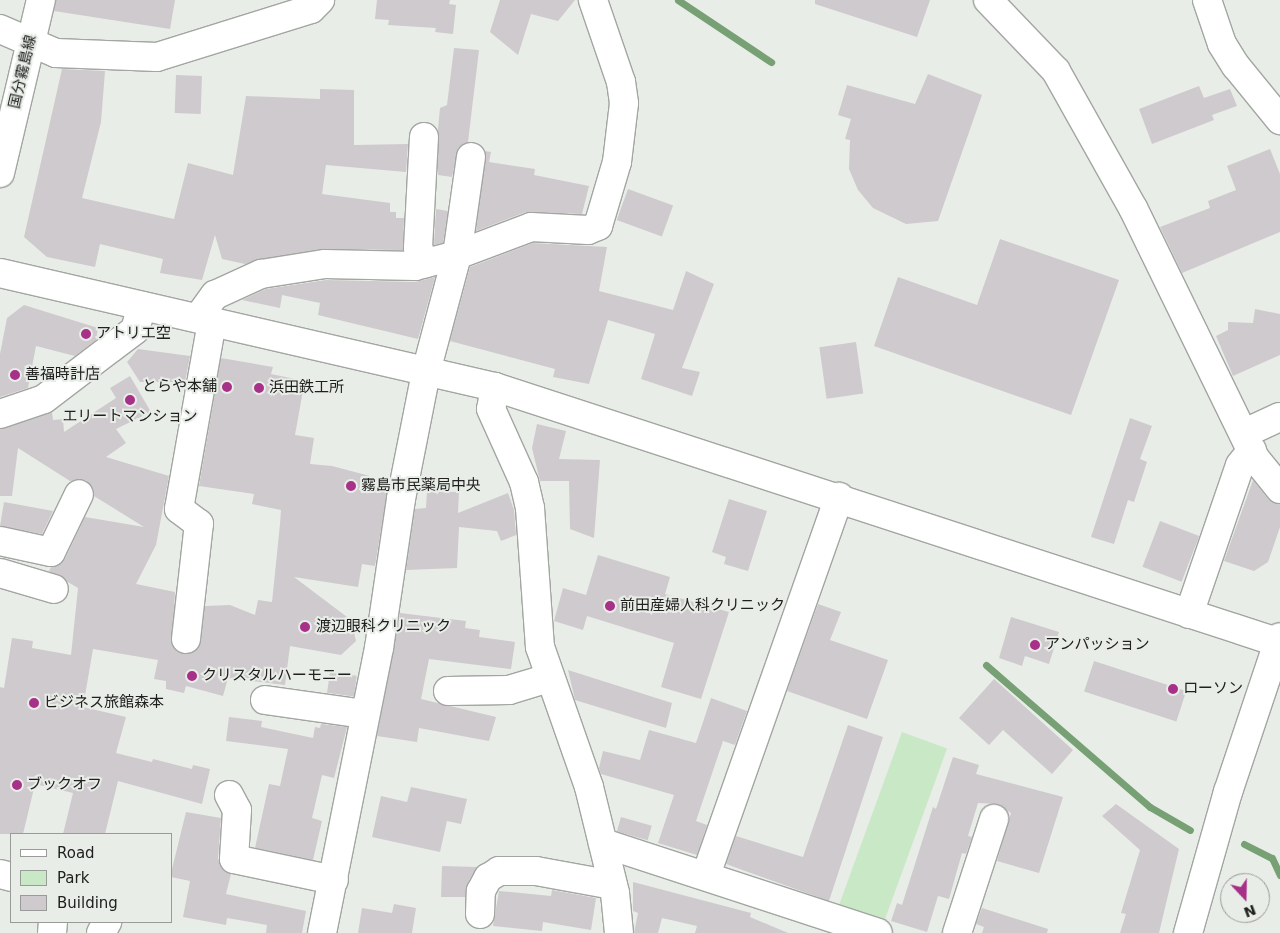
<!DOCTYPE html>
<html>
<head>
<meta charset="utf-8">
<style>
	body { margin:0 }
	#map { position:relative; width:1280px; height:933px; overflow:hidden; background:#e9ede8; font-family:"DejaVu Sans","Noto Sans JP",sans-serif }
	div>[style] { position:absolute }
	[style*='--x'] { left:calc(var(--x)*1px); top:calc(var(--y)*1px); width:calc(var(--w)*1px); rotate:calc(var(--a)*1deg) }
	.green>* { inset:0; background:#c9e8c6; transform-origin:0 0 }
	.stream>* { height:7px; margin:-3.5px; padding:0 3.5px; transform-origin:3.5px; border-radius:3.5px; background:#77a074 }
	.building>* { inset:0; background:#cfcacd; transform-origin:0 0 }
	.roads { filter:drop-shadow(1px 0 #a2a6a1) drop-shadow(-1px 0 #a2a6a1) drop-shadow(0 1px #a2a6a1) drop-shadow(0 -1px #a2a6a1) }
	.minor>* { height:28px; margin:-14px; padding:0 14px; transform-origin:14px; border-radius:14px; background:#fff }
	.major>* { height:28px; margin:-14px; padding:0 14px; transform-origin:14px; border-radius:14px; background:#fff }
	.dots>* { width:14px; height:14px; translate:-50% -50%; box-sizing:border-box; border:2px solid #e9ede8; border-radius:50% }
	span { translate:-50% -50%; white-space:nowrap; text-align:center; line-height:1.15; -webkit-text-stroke:4px #e9ede8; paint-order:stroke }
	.street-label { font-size:15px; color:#20211f }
	.poi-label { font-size:15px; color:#20211f }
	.left { translate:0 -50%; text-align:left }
	.right { translate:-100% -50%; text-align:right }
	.legend { position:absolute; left:10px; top:833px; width:162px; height:90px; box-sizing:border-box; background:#e9ede8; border:1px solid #999b98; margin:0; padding:6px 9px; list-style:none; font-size:15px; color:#20211f }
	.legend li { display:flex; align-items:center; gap:10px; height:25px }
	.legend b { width:25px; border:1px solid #999b98 }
	.north { position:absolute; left:1220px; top:873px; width:50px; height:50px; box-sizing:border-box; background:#e9ede8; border:1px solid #999b98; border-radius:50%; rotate:159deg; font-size:14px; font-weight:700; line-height:20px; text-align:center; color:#20211f }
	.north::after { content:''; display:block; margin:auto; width:18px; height:22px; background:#a73088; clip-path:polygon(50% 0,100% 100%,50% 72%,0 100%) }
</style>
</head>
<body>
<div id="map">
	<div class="green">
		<i style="left:902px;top:732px;width:48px;height:187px;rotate:20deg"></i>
	</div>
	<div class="stream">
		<i style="--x:678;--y:0;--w:112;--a:33.7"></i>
		<i style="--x:986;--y:665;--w:217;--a:40.9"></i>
		<i style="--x:1150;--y:807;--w:46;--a:29.9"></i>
		<i style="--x:1244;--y:844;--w:31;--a:27"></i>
		<i style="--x:1272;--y:858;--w:19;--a:65"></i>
	</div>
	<div class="building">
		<i style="clip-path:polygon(56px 0,175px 0,170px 29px,54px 11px)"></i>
		<i style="clip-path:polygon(377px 0,450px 0,449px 4px,456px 5px,453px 34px,435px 32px,436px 28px,388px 25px,389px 20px,375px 19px)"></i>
		<i style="clip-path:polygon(500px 0,575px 0,558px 21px,531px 14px,518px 55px,490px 32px)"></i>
		<i style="clip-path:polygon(815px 0,930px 0,917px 37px,815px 4px)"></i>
		<i style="clip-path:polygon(454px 48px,479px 50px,468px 142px,458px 148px,452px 177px,438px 175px,438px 129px,440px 108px,447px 105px)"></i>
		<i style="clip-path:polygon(62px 69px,105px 71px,101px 122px,82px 198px,174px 219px,188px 163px,233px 175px,246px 96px,320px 99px,320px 89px,354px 90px,354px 145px,408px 144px,406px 172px,326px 165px,322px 194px,390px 203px,390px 212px,396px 212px,396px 218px,404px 218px,403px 250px,323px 249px,245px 264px,222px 259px,215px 235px,202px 280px,160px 273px,163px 259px,100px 244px,95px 267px,47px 257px,24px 237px)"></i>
		<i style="clip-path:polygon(928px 74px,982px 95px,938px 221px,906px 224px,873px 208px,858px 190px,849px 169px,850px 140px,845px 139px,851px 119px,838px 115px,847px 85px,915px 104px)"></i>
		<i style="left:176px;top:75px;width:26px;height:38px;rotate:2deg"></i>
		<i style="clip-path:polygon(1199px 86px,1204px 98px,1230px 89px,1237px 106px,1212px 115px,1214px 120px,1152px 144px,1139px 109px)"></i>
		<i style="clip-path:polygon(1270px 149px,1280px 174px,1280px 232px,1182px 273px,1160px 227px,1210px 208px,1208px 201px,1236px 190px,1227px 166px)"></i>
		<i style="clip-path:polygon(485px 151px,491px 152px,489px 162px,535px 169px,534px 175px,589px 186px,582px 214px,526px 212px,476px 231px)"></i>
		<i style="left:628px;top:189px;width:48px;height:33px;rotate:20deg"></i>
		<i style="clip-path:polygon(436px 209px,448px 211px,443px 243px,434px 245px)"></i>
		<i style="clip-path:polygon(1000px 239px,1119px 280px,1071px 415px,874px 346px,898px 277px,977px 305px)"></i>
		<i style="clip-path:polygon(533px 243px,607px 247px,599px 291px,673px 310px,686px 271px,714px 284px,682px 368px,700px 372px,692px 396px,641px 379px,655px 334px,608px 320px,589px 384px,553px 377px,555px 369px,450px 341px,470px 267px)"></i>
		<i style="clip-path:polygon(435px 277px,418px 339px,318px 315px,320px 303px,282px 295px,280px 308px,242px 300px,266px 289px,326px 280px,415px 282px)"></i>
		<i style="clip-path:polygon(24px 305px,98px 328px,96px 340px,75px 356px,36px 346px,28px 388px,0 397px,0 354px,7px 318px)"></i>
		<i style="clip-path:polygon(1255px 309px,1280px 314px,1280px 355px,1233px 376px,1216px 336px,1228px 330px,1228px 322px,1253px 323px)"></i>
		<i style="left:856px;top:342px;width:52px;height:37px;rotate:82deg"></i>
		<i style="clip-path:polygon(138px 349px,190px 356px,185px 382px,140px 382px,127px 362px)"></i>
		<i style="clip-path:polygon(221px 358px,273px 367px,271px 374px,300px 380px,304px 385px,295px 435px,314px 438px,310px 464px,332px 466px,389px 481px,375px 566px,362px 564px,358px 587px,294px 577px,351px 620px,356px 641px,341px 655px,290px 646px,285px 685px,228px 678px,223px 696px,186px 686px,184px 693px,166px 689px,166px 681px,154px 679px,158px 660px,93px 649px,83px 707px,126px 717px,116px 753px,152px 762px,153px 759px,192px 769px,193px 765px,210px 769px,202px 804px,118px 781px,105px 834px,63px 834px,73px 793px,35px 784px,23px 834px,0 834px,0 687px,4px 688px,12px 638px,33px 641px,32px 648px,71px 655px,78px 588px,49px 571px,51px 567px,65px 559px,85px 517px,144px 527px,94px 496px,86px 480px,70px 481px,18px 448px,12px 496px,0 496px,0 429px,52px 412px,53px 420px,63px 419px,64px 432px,116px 398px,110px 388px,130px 376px,151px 412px,116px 429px,126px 443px,106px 457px,169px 476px,156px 545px,136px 584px,175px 592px,172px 645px,177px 652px,192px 653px,201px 641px,205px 606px,230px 605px,255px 615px,258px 600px,272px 602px,280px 524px,281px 510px,252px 504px,254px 494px,199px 486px)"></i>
		<i style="clip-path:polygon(1130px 418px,1152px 426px,1140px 459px,1147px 462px,1134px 502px,1128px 500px,1114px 544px,1091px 537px)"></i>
		<i style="clip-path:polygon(537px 424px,566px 431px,559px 459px,600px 460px,594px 538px,570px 529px,569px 481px,540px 481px,532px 448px)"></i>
		<i style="clip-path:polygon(1253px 480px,1268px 499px,1280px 504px,1280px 527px,1268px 562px,1254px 571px,1224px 561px)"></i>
		<i style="clip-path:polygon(427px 491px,459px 492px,458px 513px,508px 493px,514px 510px,516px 535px,501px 541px,497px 531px,459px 527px,457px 568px,406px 570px,415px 509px,426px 508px)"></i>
		<i style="clip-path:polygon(729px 499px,767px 511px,748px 571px,724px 564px,726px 557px,712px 552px)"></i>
		<i style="clip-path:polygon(4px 502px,53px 511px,42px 534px,0 526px)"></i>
		<i style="left:1160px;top:521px;width:42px;height:49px;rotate:21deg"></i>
		<i style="clip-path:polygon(598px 555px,670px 577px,665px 594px,729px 612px,701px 699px,661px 687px,674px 643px,587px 616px,583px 630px,554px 621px,563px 588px,586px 595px)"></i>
		<i style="clip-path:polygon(818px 604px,841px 612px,830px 640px,888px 660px,867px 719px,787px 691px)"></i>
		<i style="clip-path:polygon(400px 613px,466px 621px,465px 628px,480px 630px,479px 637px,515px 642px,511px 669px,429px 659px,421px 699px,496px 717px,489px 741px,419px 728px,417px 742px,377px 736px)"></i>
		<i style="clip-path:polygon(1011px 617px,1059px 632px,1049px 664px,1025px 656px,1022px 666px,999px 658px)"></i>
		<i style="left:1094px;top:661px;width:97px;height:32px;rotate:18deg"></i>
		<i style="clip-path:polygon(568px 670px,672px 703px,666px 728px,575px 700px)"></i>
		<i style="left:330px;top:672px;width:27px;height:21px;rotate:8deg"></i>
		<i style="clip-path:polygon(994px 679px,1073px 750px,1052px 774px,1003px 730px,989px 745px,959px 718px)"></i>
		<i style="clip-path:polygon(711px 698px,747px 711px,735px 745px,723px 741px,696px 821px,707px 825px,697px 855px,658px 843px,674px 795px,601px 774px,599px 768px,603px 751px,640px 760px,649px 730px,696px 743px)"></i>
		<i style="clip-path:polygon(229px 717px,262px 721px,261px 727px,313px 738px,315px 727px,320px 728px,321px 724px,347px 727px,334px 778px,322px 775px,312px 818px,322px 821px,313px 860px,255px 848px,269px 784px,280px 786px,288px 749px,226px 741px)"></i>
		<i style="clip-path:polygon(848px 725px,883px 737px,829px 901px,726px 864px,736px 836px,803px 857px)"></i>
		<i style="clip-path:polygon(953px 757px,979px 765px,976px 774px,1063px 797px,1039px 873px,997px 861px,1011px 813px,998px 804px,978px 803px,968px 836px,972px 837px,966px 854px,962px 853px,949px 899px,938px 896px,927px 932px,891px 921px,897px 903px,902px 905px,933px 807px,936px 809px)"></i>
		<i style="clip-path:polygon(411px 787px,467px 799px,461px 824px,447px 821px,440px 852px,372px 837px,381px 796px,407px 802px)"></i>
		<i style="clip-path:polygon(1116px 804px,1179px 849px,1159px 933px,1120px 933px,1126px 914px,1121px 913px,1140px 850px,1102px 816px)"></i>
		<i style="clip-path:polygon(186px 812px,221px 818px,218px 858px,224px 871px,231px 874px,226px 894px,306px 911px,302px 933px,266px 933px,267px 925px,227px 918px,226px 925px,183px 917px,190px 881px,171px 877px,171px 873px)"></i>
		<i style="left:621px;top:817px;width:32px;height:15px;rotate:16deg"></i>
		<i style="clip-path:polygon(442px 866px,477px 867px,467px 884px,465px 897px,441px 897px)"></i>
		<i style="clip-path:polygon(633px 882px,751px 913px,750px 917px,788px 933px,695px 933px,697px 926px,662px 918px,658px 933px,634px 933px,638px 913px,633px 911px)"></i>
		<i style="clip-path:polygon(552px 890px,596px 898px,591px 930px,543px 922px,542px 931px,493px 926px,499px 891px,551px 896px)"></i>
		<i style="clip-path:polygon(394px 904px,416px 908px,412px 933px,358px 933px,362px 908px,392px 913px)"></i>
		<i style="clip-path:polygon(982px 908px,1048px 929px,1047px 933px,982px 933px,984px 927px,976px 924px)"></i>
	</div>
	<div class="roads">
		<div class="minor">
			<i style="--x:988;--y:0;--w:98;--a:46.2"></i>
			<i style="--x:1056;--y:71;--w:157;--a:60.7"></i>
			<i style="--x:1133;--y:208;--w:278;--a:64"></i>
			<i style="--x:1255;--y:458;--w:40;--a:51"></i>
			<i style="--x:1207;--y:0;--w:46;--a:71.2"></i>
			<i style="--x:1222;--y:44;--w:26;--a:58"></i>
			<i style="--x:1236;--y:66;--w:70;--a:50.8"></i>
			<i style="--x:0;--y:29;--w:61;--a:23.2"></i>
			<i style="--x:56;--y:53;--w:101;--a:2.3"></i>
			<i style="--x:157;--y:57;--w:161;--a:-17.3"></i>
			<i style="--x:311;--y:9;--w:13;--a:-45"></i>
			<i style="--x:424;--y:137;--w:111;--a:93.1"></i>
			<i style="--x:418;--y:248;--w:17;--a:65"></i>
			<i style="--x:0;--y:273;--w:508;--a:12.97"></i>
			<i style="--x:495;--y:387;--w:826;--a:18.06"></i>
			<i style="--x:198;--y:318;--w:29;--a:-54"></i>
			<i style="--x:215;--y:295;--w:51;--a:-24.5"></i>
			<i style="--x:261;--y:274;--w:65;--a:-8.9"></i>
			<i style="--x:325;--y:264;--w:90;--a:1.3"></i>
			<i style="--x:415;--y:266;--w:43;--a:-14.7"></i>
			<i style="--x:457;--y:255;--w:79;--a:-20.7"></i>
			<i style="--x:531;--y:227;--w:57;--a:3"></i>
			<i style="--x:588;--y:230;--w:11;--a:-22"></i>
			<i style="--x:598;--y:226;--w:67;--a:-73.5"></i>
			<i style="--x:617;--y:162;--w:59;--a:-83.2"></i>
			<i style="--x:624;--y:103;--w:21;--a:-98"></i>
			<i style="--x:621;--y:82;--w:87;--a:-108.9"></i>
			<i style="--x:495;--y:387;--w:22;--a:100"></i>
			<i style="--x:491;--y:409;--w:80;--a:65.7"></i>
			<i style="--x:524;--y:482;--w:27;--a:77"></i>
			<i style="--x:530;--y:508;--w:139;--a:85.9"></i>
			<i style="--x:540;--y:647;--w:148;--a:70.7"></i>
			<i style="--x:589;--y:787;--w:109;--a:76.2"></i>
			<i style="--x:615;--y:893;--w:40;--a:84.3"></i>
			<i style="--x:0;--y:414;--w:46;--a:-18.8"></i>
			<i style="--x:44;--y:399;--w:84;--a:-37.3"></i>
			<i style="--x:111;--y:348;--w:30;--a:-37"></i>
			<i style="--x:135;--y:330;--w:25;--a:-74"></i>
			<i style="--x:1245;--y:433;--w:38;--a:-25"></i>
			<i style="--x:0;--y:541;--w:52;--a:12.2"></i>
			<i style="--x:51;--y:552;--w:64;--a:-64.2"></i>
			<i style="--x:0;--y:573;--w:56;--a:16.5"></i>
			<i style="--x:1189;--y:614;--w:157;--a:-71.1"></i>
			<i style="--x:1240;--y:465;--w:19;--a:-51"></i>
			<i style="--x:186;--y:639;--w:116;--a:-83.6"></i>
			<i style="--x:199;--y:524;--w:25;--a:-143"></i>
			<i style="--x:179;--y:509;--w:191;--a:-80"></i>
			<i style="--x:448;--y:691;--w:61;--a:-0.9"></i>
			<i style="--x:509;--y:690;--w:42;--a:-16.7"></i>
			<i style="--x:265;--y:700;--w:101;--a:8"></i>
			<i style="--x:229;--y:795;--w:17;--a:62"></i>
			<i style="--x:237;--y:810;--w:49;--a:93.5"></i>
			<i style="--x:234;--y:859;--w:102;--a:11.9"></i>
			<i style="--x:603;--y:843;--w:289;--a:18.1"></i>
			<i style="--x:0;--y:874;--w:11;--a:15"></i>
			<i style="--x:706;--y:875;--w:401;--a:-70.6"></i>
			<i style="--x:480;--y:914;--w:23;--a:-88"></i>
			<i style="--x:481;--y:891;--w:15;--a:-62"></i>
			<i style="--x:488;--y:878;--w:13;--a:-32"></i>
			<i style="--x:499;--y:871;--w:37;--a:0"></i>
			<i style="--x:536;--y:871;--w:78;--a:10.3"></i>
			<i style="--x:52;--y:933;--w:11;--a:-85"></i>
			<i style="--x:101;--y:933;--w:13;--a:-61"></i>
			<i style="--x:322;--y:933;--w:291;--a:-78.7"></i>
			<i style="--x:379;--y:648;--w:151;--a:-81.6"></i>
			<i style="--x:401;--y:499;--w:134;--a:-78.8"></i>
			<i style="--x:427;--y:368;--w:117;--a:-75.1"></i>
			<i style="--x:457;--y:255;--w:99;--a:-81.9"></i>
			<i style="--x:957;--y:933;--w:120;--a:-72"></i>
			<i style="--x:1188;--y:933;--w:147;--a:-74.2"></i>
			<i style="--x:1228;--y:792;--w:163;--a:-71.5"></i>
		</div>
		<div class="major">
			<i style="--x:0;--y:173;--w:178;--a:-76.7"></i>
		</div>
	</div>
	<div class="dots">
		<i style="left:86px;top:334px;background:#a73088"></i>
		<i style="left:15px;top:375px;background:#a73088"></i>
		<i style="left:227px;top:387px;background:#a73088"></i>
		<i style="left:259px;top:388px;background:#a73088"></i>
		<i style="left:130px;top:400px;background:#a73088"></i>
		<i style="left:351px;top:486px;background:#a73088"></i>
		<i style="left:610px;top:606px;background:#a73088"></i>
		<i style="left:305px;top:627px;background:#a73088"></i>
		<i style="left:1035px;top:645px;background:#a73088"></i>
		<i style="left:192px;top:676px;background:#a73088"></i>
		<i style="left:1173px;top:689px;background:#a73088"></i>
		<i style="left:34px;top:703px;background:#a73088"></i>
		<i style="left:17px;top:785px;background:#a73088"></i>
	</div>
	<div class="street-label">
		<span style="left:23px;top:72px;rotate:-77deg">国分霧島線</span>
	</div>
	<div class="poi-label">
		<span class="left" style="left:96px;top:334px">アトリエ空</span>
		<span class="left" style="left:25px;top:375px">善福時計店</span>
		<span class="right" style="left:217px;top:387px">とらや本舗</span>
		<span class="left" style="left:269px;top:388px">浜田鉄工所</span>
		<span style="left:130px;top:417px">エリートマンション</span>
		<span class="left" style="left:361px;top:486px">霧島市民薬局中央</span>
		<span class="left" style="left:620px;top:606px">前田産婦人科クリニック</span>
		<span class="left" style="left:316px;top:627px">渡辺眼科クリニック</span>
		<span class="left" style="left:1045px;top:645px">アンパッション</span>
		<span class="left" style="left:202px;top:676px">クリスタルハーモニー</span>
		<span class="left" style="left:1183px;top:689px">ローソン</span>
		<span class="left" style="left:44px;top:703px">ビジネス旅館森本</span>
		<span class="left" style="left:27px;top:785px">ブックオフ</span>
	</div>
	<ul class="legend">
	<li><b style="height:6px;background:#fff"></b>Road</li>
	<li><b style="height:14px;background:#c9e8c6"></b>Park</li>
	<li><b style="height:14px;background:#cfcacd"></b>Building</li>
	</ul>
	<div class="north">N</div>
</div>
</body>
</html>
